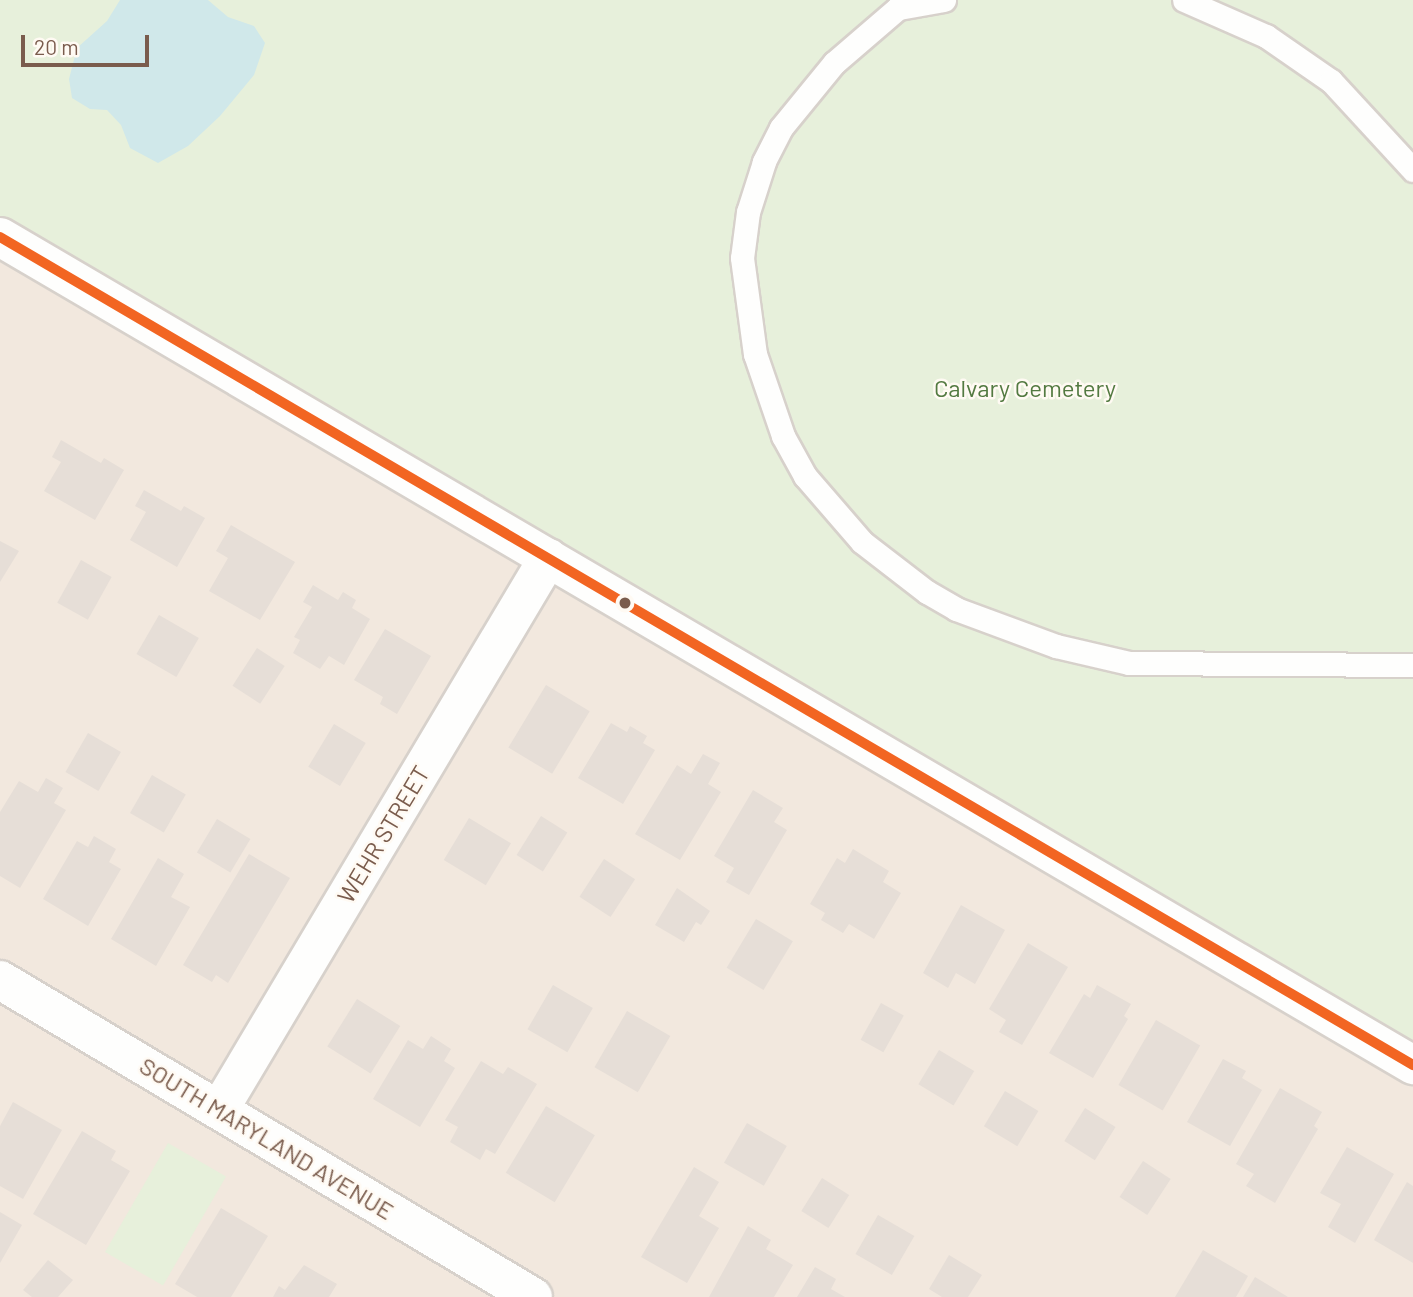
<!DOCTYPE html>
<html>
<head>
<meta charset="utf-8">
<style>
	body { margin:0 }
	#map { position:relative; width:1413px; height:1297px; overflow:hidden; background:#f9f5f0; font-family:Barlow,sans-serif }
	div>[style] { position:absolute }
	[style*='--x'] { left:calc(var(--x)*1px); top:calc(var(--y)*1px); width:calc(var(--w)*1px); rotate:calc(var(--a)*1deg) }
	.residential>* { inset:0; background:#f2e8de }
	.green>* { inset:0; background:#e7f0db; transform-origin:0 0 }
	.water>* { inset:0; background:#d0e8ea }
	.building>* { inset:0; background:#e6ded7; transform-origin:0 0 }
	.roads { filter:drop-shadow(2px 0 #d7d1cb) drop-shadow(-2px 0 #d7d1cb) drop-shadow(0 2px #d7d1cb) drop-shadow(0 -2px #d7d1cb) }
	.lane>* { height:23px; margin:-11.5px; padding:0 11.5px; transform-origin:11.5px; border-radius:11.5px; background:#fefefd }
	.street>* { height:38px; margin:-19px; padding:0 19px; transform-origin:19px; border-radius:19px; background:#fefefd }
	.secondary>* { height:38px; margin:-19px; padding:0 19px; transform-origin:19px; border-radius:19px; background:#fefefd }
	.bus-1>* { height:10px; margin:-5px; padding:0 5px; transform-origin:5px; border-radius:5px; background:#f26522 }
	.dots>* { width:19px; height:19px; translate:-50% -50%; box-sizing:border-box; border:4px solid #fffaf3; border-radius:50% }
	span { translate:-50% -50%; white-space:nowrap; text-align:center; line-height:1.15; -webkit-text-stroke:5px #fffaf3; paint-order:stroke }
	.park-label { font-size:24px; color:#537a41 }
	.street-label { font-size:24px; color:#7a5c4d }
	.scale { position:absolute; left:21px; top:35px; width:128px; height:32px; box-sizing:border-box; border:4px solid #7a5c4d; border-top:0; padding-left:9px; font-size:21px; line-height:24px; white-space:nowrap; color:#7a5c4d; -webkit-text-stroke:5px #fffaf3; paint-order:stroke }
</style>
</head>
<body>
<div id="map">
	<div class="residential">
		<i style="clip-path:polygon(0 256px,1413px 1065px,1413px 1297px,0 1297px)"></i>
	</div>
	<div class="green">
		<i style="clip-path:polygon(0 0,1413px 0,1413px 1065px,0 256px)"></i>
		<i style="left:168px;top:1143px;width:67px;height:126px;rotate:30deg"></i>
	</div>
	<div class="water">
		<i style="clip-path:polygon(120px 0,208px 0,228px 17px,254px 26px,265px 43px,254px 75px,220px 116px,188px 146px,158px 163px,130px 148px,121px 125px,107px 110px,90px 109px,72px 98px,69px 79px,77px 48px,107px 21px)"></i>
	</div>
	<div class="building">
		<i style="clip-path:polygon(61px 440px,101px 463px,104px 458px,124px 470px,95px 520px,44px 491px,61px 462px,52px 457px)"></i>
		<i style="clip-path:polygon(144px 490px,181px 511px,184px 506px,205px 518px,177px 567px,130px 540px,146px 512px,135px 506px)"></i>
		<i style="clip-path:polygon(231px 525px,295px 562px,260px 620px,209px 591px,228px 558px,216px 551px)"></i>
		<i style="clip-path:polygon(0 541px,19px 551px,0 582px)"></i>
		<i style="left:81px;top:560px;width:35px;height:49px;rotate:29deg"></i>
		<i style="clip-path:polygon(313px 585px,338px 600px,343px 592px,356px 600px,352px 608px,370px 619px,344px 665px,329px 656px,320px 669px,293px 653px,300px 640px,294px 637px,312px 607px,303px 602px)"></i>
		<i style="left:159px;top:615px;width:46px;height:45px;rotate:30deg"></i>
		<i style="clip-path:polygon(385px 629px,431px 656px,397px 714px,380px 704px,383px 697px,354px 680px)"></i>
		<i style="left:257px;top:648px;width:33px;height:45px;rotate:33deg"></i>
		<i style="left:546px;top:685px;width:51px;height:73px;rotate:31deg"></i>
		<i style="clip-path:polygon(611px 723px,627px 732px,630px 726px,647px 736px,643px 743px,655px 750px,623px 804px,578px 778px)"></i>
		<i style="left:334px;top:724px;width:37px;height:50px;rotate:31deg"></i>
		<i style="left:88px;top:733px;width:38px;height:45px;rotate:30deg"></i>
		<i style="clip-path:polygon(703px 754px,720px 763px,708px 784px,721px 792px,680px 860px,635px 834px,677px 765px,691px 774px)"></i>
		<i style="left:152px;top:775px;width:39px;height:44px;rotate:30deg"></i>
		<i style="clip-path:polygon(46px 778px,63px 788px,54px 803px,66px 810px,20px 888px,0 876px,0 812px,19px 781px,38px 792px)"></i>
		<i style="clip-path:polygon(753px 790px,783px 808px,774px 822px,787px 830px,749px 895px,726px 882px,734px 868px,714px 856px)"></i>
		<i style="left:541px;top:816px;width:31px;height:46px;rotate:32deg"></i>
		<i style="left:469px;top:818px;width:49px;height:49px;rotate:31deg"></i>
		<i style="left:217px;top:819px;width:39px;height:39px;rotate:31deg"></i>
		<i style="clip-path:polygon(94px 836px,116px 849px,109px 862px,121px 869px,88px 926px,43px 899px,77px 841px,88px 847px)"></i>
		<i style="clip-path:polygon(853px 849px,889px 871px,883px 882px,901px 893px,874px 939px,849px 924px,843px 933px,821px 920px,825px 913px,810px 904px,837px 858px,845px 863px)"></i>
		<i style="clip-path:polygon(249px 854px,290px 878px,228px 983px,216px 975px,212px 982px,183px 965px)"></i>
		<i style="clip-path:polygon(158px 858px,184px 874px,171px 897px,190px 907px,156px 966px,111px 939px)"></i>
		<i style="left:604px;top:859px;width:37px;height:45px;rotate:33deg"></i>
		<i style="clip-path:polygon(677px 888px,710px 911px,701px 925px,696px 922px,684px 942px,655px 925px)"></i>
		<i style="clip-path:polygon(961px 905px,1005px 930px,975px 984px,956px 973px,948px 988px,923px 973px)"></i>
		<i style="left:756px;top:919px;width:43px;height:57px;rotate:31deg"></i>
		<i style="clip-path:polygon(1028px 943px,1068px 967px,1022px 1045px,999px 1032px,1006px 1020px,989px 1009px)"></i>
		<i style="left:553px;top:985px;width:46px;height:51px;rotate:30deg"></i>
		<i style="clip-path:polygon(1097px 985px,1131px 1004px,1124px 1016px,1128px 1019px,1093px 1078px,1049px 1053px,1084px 994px,1090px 998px)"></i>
		<i style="left:357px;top:999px;width:51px;height:56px;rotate:32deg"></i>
		<i style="left:881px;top:1003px;width:26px;height:42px;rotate:29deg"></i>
		<i style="left:627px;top:1011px;width:50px;height:65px;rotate:30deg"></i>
		<i style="left:1156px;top:1020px;width:51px;height:75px;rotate:30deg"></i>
		<i style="clip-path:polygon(431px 1036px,451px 1049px,444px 1061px,455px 1068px,420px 1127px,373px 1099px,408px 1040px,423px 1049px)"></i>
		<i style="left:939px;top:1050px;width:41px;height:40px;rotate:31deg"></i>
		<i style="clip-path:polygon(1223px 1059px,1246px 1071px,1242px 1078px,1262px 1090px,1230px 1146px,1187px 1122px)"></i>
		<i style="clip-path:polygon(481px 1061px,503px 1074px,508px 1067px,537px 1084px,495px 1154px,486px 1149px,480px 1160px,450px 1142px,458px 1127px,445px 1120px)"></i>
		<i style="clip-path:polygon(1280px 1088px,1322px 1112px,1314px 1126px,1318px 1129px,1275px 1203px,1246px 1186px,1254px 1174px,1236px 1164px)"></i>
		<i style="left:1005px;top:1091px;width:39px;height:41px;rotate:31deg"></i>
		<i style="clip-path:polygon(13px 1102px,62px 1130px,23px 1199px,0 1186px,0 1126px)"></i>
		<i style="left:546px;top:1106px;width:57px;height:78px;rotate:31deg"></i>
		<i style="left:1085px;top:1108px;width:36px;height:39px;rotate:32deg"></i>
		<i style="left:747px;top:1123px;width:46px;height:46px;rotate:30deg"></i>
		<i style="clip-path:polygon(82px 1131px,116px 1151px,111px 1160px,130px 1171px,86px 1245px,33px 1214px)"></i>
		<i style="clip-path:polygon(1347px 1147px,1394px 1174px,1355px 1243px,1328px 1227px,1341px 1204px,1320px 1193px)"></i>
		<i style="left:1143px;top:1161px;width:33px;height:43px;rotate:33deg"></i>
		<i style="clip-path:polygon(694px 1167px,719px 1182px,699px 1216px,719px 1228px,687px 1283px,641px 1257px)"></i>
		<i style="left:822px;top:1178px;width:32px;height:39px;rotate:32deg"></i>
		<i style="clip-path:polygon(1407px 1182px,1413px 1186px,1413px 1263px,1374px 1240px)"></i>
		<i style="clip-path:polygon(221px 1208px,268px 1236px,231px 1297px,197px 1297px,175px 1284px)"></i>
		<i style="clip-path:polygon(0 1212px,22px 1225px,0 1263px)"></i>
		<i style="left:878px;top:1215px;width:42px;height:45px;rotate:30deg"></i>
		<i style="clip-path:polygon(748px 1226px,771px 1240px,766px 1249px,793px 1265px,774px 1297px,709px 1297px)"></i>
		<i style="clip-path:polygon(1203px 1250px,1248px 1276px,1236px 1297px,1175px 1297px)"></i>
		<i style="clip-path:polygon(949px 1255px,982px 1275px,968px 1297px,942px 1297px,929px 1289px)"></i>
		<i style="clip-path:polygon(48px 1260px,73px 1280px,58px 1297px,32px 1297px,23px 1290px)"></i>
		<i style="clip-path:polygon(304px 1265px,337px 1284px,329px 1297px,273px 1297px,279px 1286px,285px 1290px)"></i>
		<i style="clip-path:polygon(815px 1267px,836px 1279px,831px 1289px,845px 1297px,797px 1297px)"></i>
		<i style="clip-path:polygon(1255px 1277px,1288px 1297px,1243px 1297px)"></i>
	</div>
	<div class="roads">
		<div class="lane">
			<i style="--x:944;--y:0;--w:47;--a:170.1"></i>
			<i style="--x:898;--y:8;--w:84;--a:139.3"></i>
			<i style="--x:834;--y:63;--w:84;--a:129.2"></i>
			<i style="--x:781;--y:128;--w:38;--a:117"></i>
			<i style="--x:764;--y:162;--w:52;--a:107.7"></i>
			<i style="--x:748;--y:212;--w:46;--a:97.4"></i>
			<i style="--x:742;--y:258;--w:97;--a:82.3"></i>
			<i style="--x:755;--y:354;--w:87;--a:71.1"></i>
			<i style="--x:783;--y:436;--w:46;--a:61.2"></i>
			<i style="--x:805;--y:476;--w:87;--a:49.2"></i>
			<i style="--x:862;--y:542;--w:82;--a:37.6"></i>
			<i style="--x:927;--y:592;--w:34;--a:30"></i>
			<i style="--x:956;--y:609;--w:107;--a:20.3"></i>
			<i style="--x:1056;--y:646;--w:75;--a:13.1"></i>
			<i style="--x:1129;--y:663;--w:284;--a:0.4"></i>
			<i style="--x:1184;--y:0;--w:90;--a:23.7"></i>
			<i style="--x:1266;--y:36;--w:79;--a:34.7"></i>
			<i style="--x:1331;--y:81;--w:121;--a:47.3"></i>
		</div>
		<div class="street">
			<i style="--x:0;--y:980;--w:620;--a:30.74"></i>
			<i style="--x:219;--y:1110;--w:643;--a:-59.2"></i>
		</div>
		<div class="secondary">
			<i style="--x:0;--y:237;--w:1638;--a:30.37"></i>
		</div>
	</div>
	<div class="bus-1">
		<i style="--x:0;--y:237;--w:1638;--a:30.37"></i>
	</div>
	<div class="dots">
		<i style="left:625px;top:603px;background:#7a5c4d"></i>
	</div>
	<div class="park-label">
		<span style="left:1025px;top:388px">Calvary Cemetery</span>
	</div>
	<div class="street-label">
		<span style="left:383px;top:834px;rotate:-59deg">WEHR STREET</span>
		<span style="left:267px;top:1138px;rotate:31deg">SOUTH MARYLAND AVENUE</span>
	</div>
	<div class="scale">20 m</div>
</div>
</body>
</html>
